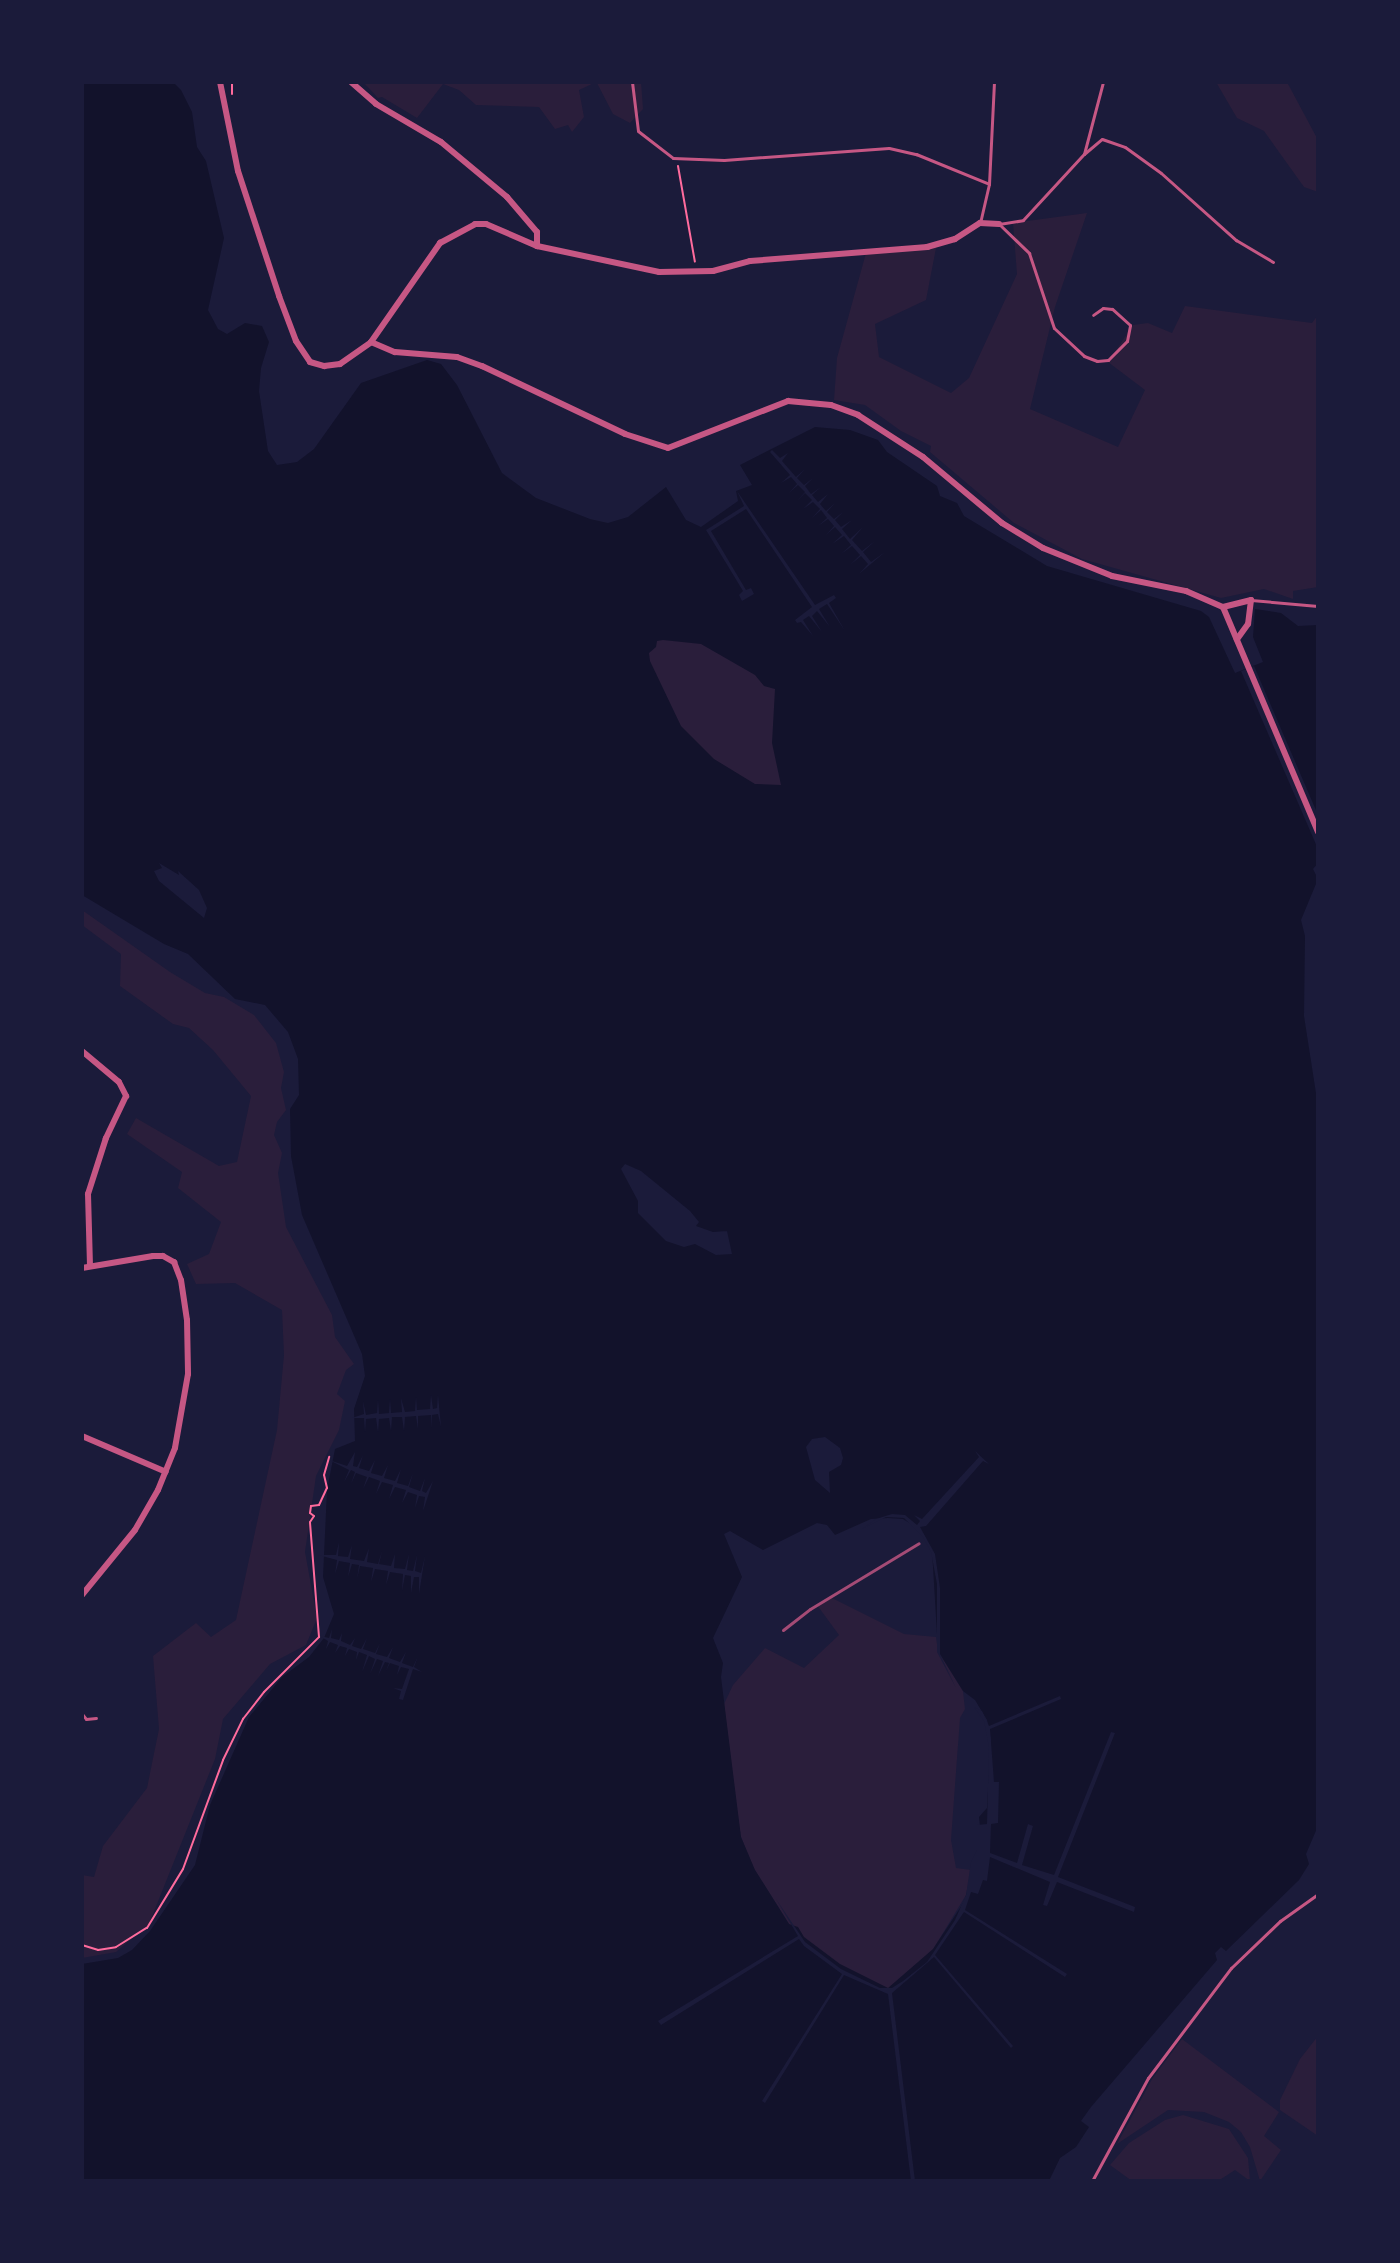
<!DOCTYPE html>
<html>
<head>
<meta charset="utf-8">
<style>
	body { margin:0 }
	#map { position:relative; width:1400px; height:2263px; overflow:hidden; background:#1b1b3a; font-family:Cabin,sans-serif }
	div>[style] { position:absolute }
	[style*='--x'] { left:calc(var(--x)*1px); top:calc(var(--y)*1px); width:calc(var(--w)*1px); rotate:calc(var(--a)*1deg) }
	.green>* { inset:0; background:#2a1e3b }
	.water>* { inset:0; background:#12122b }
	.pier>* { inset:0; background:#1b1b3a }
	.path>* { height:2px; margin:-1px; padding:0 1px; transform-origin:1px; border-radius:1px; background:#ff6b9d }
	.service>* { height:3px; margin:-1.5px; padding:0 1.5px; transform-origin:1.5px; border-radius:1.5px; background:#c65784 }
	.minor>* { height:6px; margin:-3px; padding:0 3px; transform-origin:3px; border-radius:3px; background:#c65784 }
	.rail>* { height:3px; margin:-1.5px; padding:0 1.5px; transform-origin:1.5px; border-radius:1.5px; background:#a44b75 }
	span { translate:-50% -50%; white-space:nowrap; text-align:center; line-height:1.15; -webkit-text-stroke:6px #1b1b3a; paint-order:stroke }
	.frame { position:absolute; inset:0; border:84px solid #1b1b3a; pointer-events:none }
</style>
</head>
<body>
<div id="map">
	<div class="green">
		<i style="clip-path:polygon(363px 82px,641px 82px,643px 109px,630px 123px,613px 114px,597px 83px,594px 83px,579px 90px,584px 117px,572px 132px,568px 125px,555px 129px,539px 107px,476px 105px,459px 90px,443px 84px,417px 118px,382px 97px,378px 98px)"></i>
		<i style="clip-path:polygon(1216px 82px,1288px 84px,1318px 140px,1318px 192px,1304px 187px,1264px 131px,1237px 118px)"></i>
		<i style="clip-path:polygon(1087px 213px,1055px 307px,1030px 409px,1118px 447px,1145px 390px,1108px 362px,1133px 325px,1148px 323px,1172px 333px,1185px 306px,1312px 323px,1318px 315px,1318px 587px,1293px 591px,1293px 599px,1264px 589px,1221px 598px,1082px 559px,1014px 523px,930px 452px,931px 446px,901px 431px,865px 405px,834px 400px,837px 358px,866px 253px,937px 243px,926px 300px,875px 324px,879px 357px,951px 393px,969px 378px,1017px 274px,1013px 223px)"></i>
		<i style="clip-path:polygon(764px 576px,816px 878px,574px 633px)"></i>
		<i style="clip-path:polygon(82px 910px,170px 972px,205px 993px,224px 997px,254px 1015px,276px 1043px,284px 1072px,281px 1088px,286px 1110px,277px 1122px,274px 1135px,282px 1153px,278px 1173px,286px 1227px,332px 1315px,335px 1337px,354px 1364px,346px 1370px,337px 1394px,345px 1401px,339px 1430px,316px 1476px,305px 1552px,317px 1618px,306px 1645px,270px 1664px,223px 1719px,215px 1759px,149px 1924px,116px 1952px,82px 1958px,82px 1875px,94px 1877px,103px 1846px,147px 1788px,159px 1729px,153px 1656px,196px 1623px,211px 1637px,236px 1620px,277px 1430px,284px 1355px,282px 1310px,235px 1283px,196px 1284px,187px 1264px,209px 1254px,221px 1222px,178px 1188px,182px 1172px,127px 1134px,136px 1118px,219px 1166px,237px 1162px,251px 1096px,213px 1050px,189px 1028px,173px 1024px,120px 986px,121px 954px,82px 925px)"></i>
		<i style="clip-path:polygon(832px 1598px,904px 1634px,936px 1637px,938px 1651px,963px 1691px,965px 1709px,960px 1718px,951px 1840px,956px 1868px,971px 1870px,966px 1895px,926px 1961px,889px 1989px,836px 1969px,789px 1924px,753px 1867px,741px 1837px,737px 1810px,724px 1704px,733px 1685px,765px 1648px,804px 1668px,839px 1635px,817px 1605px)"></i>
		<i style="clip-path:polygon(1318px 2036px,1318px 2136px,1280px 2110px,1280px 2100px,1300px 2059px)"></i>
		<i style="clip-path:polygon(1182px 2039px,1279px 2112px,1264px 2136px,1281px 2150px,1260px 2181px,1250px 2147px,1241px 2132px,1229px 2122px,1204px 2112px,1168px 2110px,1117px 2144px,1152px 2079px)"></i>
		<i style="clip-path:polygon(1183px 2115px,1229px 2129px,1248px 2158px,1250px 2181px,1235px 2170px,1218px 2181px,1132px 2181px,1110px 2165px,1129px 2143px,1165px 2120px)"></i>
	</div>
	<div class="water">
		<i style="clip-path:polygon(evenodd,82px 82px,173px 82px,181px 90px,192px 112px,197px 147px,206px 161px,224px 238px,208px 310px,218px 329px,227px 334px,245px 323px,262px 326px,269px 342px,261px 368px,259px 391px,268px 451px,277px 465px,297px 462px,314px 449px,361px 383px,427px 360px,441px 364px,457px 385px,502px 473px,536px 498px,590px 519px,608px 523px,628px 517px,666px 487px,686px 520px,701px 527px,738px 501px,736px 491px,752px 485px,740px 465px,815px 427px,850px 430px,878px 440px,887px 452px,937px 486px,940px 496px,957px 503px,964px 516px,1047px 566px,1201px 611px,1209px 617px,1235px 673px,1263px 662px,1253px 637px,1255px 609px,1281px 613px,1298px 626px,1318px 625px,1318px 863px,1313px 869px,1318px 879px,1301px 920px,1305px 936px,1304px 1016px,1318px 1106px,1318px 1826px,1306px 1854px,1309px 1864px,1299px 1880px,1226px 1951px,1221px 1947px,1215px 1953px,1217px 1960px,1091px 2107px,1081px 2121px,1089px 2127px,1076px 2147px,1060px 2158px,1049px 2181px,82px 2181px,82px 1964px,118px 1958px,132px 1950px,150px 1931px,195px 1865px,210px 1805px,249px 1717px,282px 1677px,309px 1657px,324px 1638px,334px 1614px,323px 1577px,327px 1490px,335px 1449px,355px 1441px,354px 1409px,365px 1376px,362px 1354px,302px 1215px,291px 1156px,290px 1109px,299px 1095px,298px 1059px,288px 1032px,265px 1005px,235px 999px,188px 954px,164px 944px,82px 895px,82px 82px,663px 640px,701px 644px,755px 675px,764px 686px,775px 689px,772px 743px,781px 785px,755px 784px,714px 759px,681px 726px,650px 661px,649px 653px,656px 647px,657px 641px,663px 640px,82px 82px,159px 863px,179px 875px,178px 871px,199px 890px,207px 908px,204px 918px,159px 881px,154px 871px,162px 868px,159px 863px,82px 82px,625px 1164px,641px 1171px,690px 1211px,699px 1222px,696px 1226px,713px 1232px,727px 1231px,732px 1254px,716px 1255px,695px 1244px,684px 1247px,666px 1241px,638px 1213px,638px 1201px,621px 1169px,625px 1164px,82px 82px,825px 1437px,840px 1448px,843px 1458px,841px 1465px,829px 1472px,830px 1493px,815px 1480px,806px 1447px,812px 1439px,825px 1437px,82px 82px,888px 1518px,903px 1519px,911px 1524px,924px 1535px,932px 1550px,938px 1651px,963px 1691px,975px 1700px,987px 1720px,991px 1740px,987px 1808px,979px 1817px,982px 1844px,964px 1902px,933px 1949px,888px 1988px,840px 1964px,804px 1937px,798px 1927px,789px 1924px,755px 1870px,741px 1837px,721px 1677px,723px 1663px,713px 1638px,742px 1577px,724px 1534px,730px 1531px,763px 1550px,817px 1523px,827px 1525px,835px 1535px,871px 1519px,888px 1518px)"></i>
	</div>
	<div class="pier">
		<i style="clip-path:polygon(772px 450px,780px 458px,788px 453px,782px 461px,796px 477px,805px 469px,797px 478px,804px 485px,813px 478px,805px 486px,811px 494px,821px 487px,812px 495px,818px 502px,828px 494px,820px 504px,826px 511px,835px 503px,827px 512px,834px 519px,843px 512px,835px 520px,841px 527px,852px 520px,842px 529px,850px 539px,863px 527px,852px 540px,862px 551px,875px 541px,863px 552px,871px 562px,885px 552px,859px 574px,868px 564px,861px 556px,850px 565px,860px 555px,852px 546px,841px 554px,851px 545px,844px 536px,832px 544px,842px 535px,835px 527px,826px 535px,834px 526px,828px 519px,818px 526px,827px 518px,821px 510px,812px 518px,820px 509px,813px 502px,803px 509px,812px 500px,805px 493px,797px 501px,805px 492px,798px 485px,789px 493px,797px 484px,791px 477px,781px 483px,790px 475px,770px 452px)"></i>
		<i style="clip-path:polygon(737px 491px,815px 605px,834px 595px,836px 598px,829px 603px,845px 631px,827px 604px,819px 609px,830px 627px,817px 611px,812px 616px,822px 632px,809px 616px,803px 620px,813px 636px,801px 622px,797px 623px,795px 620px,812px 607px,746px 509px,711px 531px,746px 590px,751px 588px,754px 594px,742px 601px,739px 595px,743px 591px,706px 530px,744px 506px)"></i>
		<i style="clip-path:polygon(1254px 666px,1318px 815px,1318px 849px,1241px 671px)"></i>
		<i style="clip-path:polygon(431px 1395px,433px 1409px,437px 1408px,438px 1395px,441px 1427px,438px 1414px,432px 1415px,432px 1428px,431px 1415px,418px 1416px,418px 1429px,416px 1416px,405px 1417px,404px 1431px,402px 1417px,392px 1417px,391px 1431px,389px 1418px,379px 1419px,378px 1432px,376px 1418px,366px 1419px,365px 1432px,364px 1418px,352px 1418px,364px 1414px,363px 1401px,366px 1415px,377px 1413px,378px 1400px,379px 1414px,389px 1413px,390px 1399px,391px 1413px,402px 1412px,401px 1398px,405px 1412px,415px 1411px,416px 1397px,417px 1410px,430px 1409px)"></i>
		<i style="clip-path:polygon(975px 1451px,989px 1464px,983px 1461px,926px 1526px,920px 1527px,935px 1554px,940px 1588px,940px 1654px,956px 1688px,937px 1652px,937px 1584px,931px 1552px,923px 1537px,904px 1518px,886px 1517px,862px 1529px,876px 1519px,892px 1514px,905px 1515px,917px 1525px,920px 1521px,914px 1515px,922px 1519px,979px 1457px)"></i>
		<i style="clip-path:polygon(355px 1452px,353px 1466px,357px 1467px,363px 1455px,359px 1468px,369px 1471px,375px 1460px,371px 1473px,382px 1476px,388px 1465px,384px 1478px,395px 1481px,401px 1469px,397px 1483px,408px 1486px,413px 1473px,409px 1487px,420px 1491px,425px 1478px,422px 1491px,426px 1493px,433px 1481px,423px 1511px,425px 1497px,419px 1496px,415px 1508px,417px 1495px,408px 1492px,402px 1503px,406px 1490px,395px 1487px,389px 1499px,393px 1485px,382px 1482px,376px 1494px,380px 1481px,369px 1477px,363px 1489px,367px 1477px,356px 1473px,351px 1484px,355px 1472px,351px 1470px,344px 1482px,349px 1470px,329px 1460px,347px 1466px)"></i>
		<i style="clip-path:polygon(339px 1542px,338px 1556px,348px 1557px,352px 1545px,350px 1559px,364px 1561px,369px 1548px,367px 1562px,378px 1564px,382px 1551px,379px 1564px,391px 1566px,395px 1554px,394px 1568px,405px 1569px,409px 1554px,407px 1570px,413px 1571px,417px 1555px,415px 1571px,421px 1573px,425px 1556px,419px 1594px,419px 1577px,414px 1577px,411px 1593px,411px 1576px,405px 1575px,402px 1591px,403px 1574px,390px 1572px,386px 1585px,388px 1571px,375px 1569px,371px 1582px,373px 1568px,360px 1566px,357px 1579px,359px 1565px,352px 1564px,348px 1577px,350px 1563px,339px 1561px,335px 1574px,337px 1560px,318px 1555px,336px 1555px)"></i>
		<i style="clip-path:polygon(332px 1629px,331px 1638px,339px 1640px,342px 1633px,341px 1641px,350px 1645px,355px 1638px,352px 1646px,361px 1649px,367px 1638px,363px 1649px,375px 1653px,380px 1643px,376px 1654px,387px 1657px,393px 1647px,389px 1658px,400px 1662px,406px 1652px,402px 1663px,413px 1667px,418px 1656px,414px 1667px,422px 1672px,413px 1669px,403px 1700px,399px 1699px,401px 1691px,393px 1688px,402px 1689px,409px 1669px,401px 1667px,397px 1675px,399px 1666px,390px 1663px,386px 1671px,389px 1663px,385px 1662px,378px 1676px,383px 1661px,377px 1659px,370px 1674px,375px 1659px,369px 1656px,362px 1672px,367px 1655px,359px 1652px,356px 1660px,357px 1652px,349px 1649px,345px 1656px,347px 1648px,340px 1646px,335px 1653px,338px 1645px,330px 1642px,326px 1649px,328px 1641px,320px 1636px,329px 1638px)"></i>
		<i style="clip-path:polygon(1060px 1696px,1061px 1699px,990px 1729px,994px 1782px,999px 1782px,998px 1823px,991px 1824px,990px 1853px,1017px 1863px,1028px 1824px,1033px 1826px,1022px 1865px,1054px 1875px,1111px 1732px,1115px 1733px,1058px 1877px,1135px 1907px,1134px 1912px,1057px 1882px,1047px 1906px,1043px 1905px,1050px 1882px,990px 1857px,987px 1881px,983px 1880px,978px 1894px,971px 1892px,965px 1910px,1067px 1974px,1065px 1977px,964px 1912px,935px 1955px,1013px 2046px,1011px 2048px,934px 1957px,892px 1993px,915px 2181px,911px 2181px,888px 1994px,844px 1975px,765px 2103px,762px 2101px,842px 1974px,804px 1946px,799px 1939px,661px 2025px,658px 2021px,798px 1936px,776px 1899px,805px 1942px,841px 1969px,880px 1988px,892px 1988px,903px 1981px,927px 1962px,955px 1920px,966px 1895px,971px 1862px,977px 1850px,977px 1825px,987px 1824px,989px 1747px,984px 1721px,974px 1707px,982px 1711px,989px 1726px)"></i>
	</div>
	<div class="path">
		<i style="--x:232;--y:94;--w:12;--a:-90"></i>
		<i style="--x:678;--y:166;--w:97;--a:80"></i>
		<i style="--x:82;--y:1945;--w:17;--a:17"></i>
		<i style="--x:98;--y:1950;--w:18;--a:-9"></i>
		<i style="--x:116;--y:1947;--w:36;--a:-32"></i>
		<i style="--x:147;--y:1928;--w:69;--a:-58.6"></i>
		<i style="--x:183;--y:1869;--w:116;--a:-69.8"></i>
		<i style="--x:223;--y:1760;--w:46;--a:-64"></i>
		<i style="--x:243;--y:1719;--w:34;--a:-52"></i>
		<i style="--x:264;--y:1692;--w:78;--a:-45"></i>
		<i style="--x:319;--y:1637;--w:115;--a:-94.5"></i>
		<i style="--x:310;--y:1522;--w:7;--a:-56"></i>
		<i style="--x:314;--y:1516;--w:5;--a:-143"></i>
		<i style="--x:310;--y:1513;--w:7;--a:-82"></i>
		<i style="--x:311;--y:1506;--w:8;--a:-7"></i>
		<i style="--x:319;--y:1505;--w:19;--a:-65"></i>
		<i style="--x:327;--y:1488;--w:13;--a:-103"></i>
		<i style="--x:324;--y:1475;--w:19;--a:-74"></i>
	</div>
	<div class="service">
		<i style="--x:632;--y:82;--w:49;--a:83"></i>
		<i style="--x:638;--y:131;--w:44;--a:37.6"></i>
		<i style="--x:673;--y:158;--w:51;--a:2.2"></i>
		<i style="--x:724;--y:160;--w:165;--a:-4.2"></i>
		<i style="--x:889;--y:148;--w:28;--a:13"></i>
		<i style="--x:916;--y:154;--w:79;--a:22.3"></i>
		<i style="--x:1084;--y:154;--w:23;--a:-40"></i>
		<i style="--x:1102;--y:139;--w:24;--a:19"></i>
		<i style="--x:1125;--y:147;--w:44;--a:35.8"></i>
		<i style="--x:1161;--y:173;--w:101;--a:41.8"></i>
		<i style="--x:1236;--y:240;--w:43;--a:30.7"></i>
		<i style="--x:980;--y:223;--w:40;--a:-77"></i>
		<i style="--x:989;--y:184;--w:102;--a:-87.2"></i>
		<i style="--x:999;--y:224;--w:42;--a:44"></i>
		<i style="--x:1029;--y:253;--w:79;--a:71.6"></i>
		<i style="--x:1054;--y:328;--w:41;--a:43"></i>
		<i style="--x:1084;--y:356;--w:14;--a:21"></i>
		<i style="--x:1097;--y:361;--w:11;--a:-5"></i>
		<i style="--x:1108;--y:360;--w:27;--a:-45"></i>
		<i style="--x:1127;--y:341;--w:16;--a:-79"></i>
		<i style="--x:1130;--y:325;--w:24;--a:-138"></i>
		<i style="--x:1112;--y:309;--w:9;--a:-174"></i>
		<i style="--x:1103;--y:308;--w:12;--a:145"></i>
		<i style="--x:999;--y:224;--w:24;--a:-9"></i>
		<i style="--x:1023;--y:220;--w:90;--a:-47.3"></i>
		<i style="--x:1084;--y:154;--w:74;--a:-75.2"></i>
		<i style="--x:1251;--y:600;--w:67;--a:5.1"></i>
		<i style="--x:82;--y:1714;--w:6;--a:51"></i>
		<i style="--x:86;--y:1719;--w:10;--a:-6"></i>
		<i style="--x:1092;--y:2181;--w:117;--a:-61.5"></i>
		<i style="--x:1148;--y:2078;--w:138;--a:-53"></i>
		<i style="--x:1231;--y:1968;--w:68;--a:-43.8"></i>
		<i style="--x:1280;--y:1921;--w:47;--a:-35.4"></i>
	</div>
	<div class="minor">
		<i style="--x:220;--y:82;--w:91;--a:78.6"></i>
		<i style="--x:238;--y:171;--w:132;--a:71.8"></i>
		<i style="--x:279;--y:296;--w:48;--a:69.3"></i>
		<i style="--x:296;--y:341;--w:25;--a:56"></i>
		<i style="--x:310;--y:362;--w:15;--a:16"></i>
		<i style="--x:324;--y:366;--w:16;--a:-7"></i>
		<i style="--x:340;--y:364;--w:38;--a:-35"></i>
		<i style="--x:371;--y:342;--w:26;--a:23"></i>
		<i style="--x:395;--y:352;--w:62;--a:4.6"></i>
		<i style="--x:457;--y:357;--w:27;--a:20"></i>
		<i style="--x:482;--y:366;--w:158;--a:25.4"></i>
		<i style="--x:625;--y:434;--w:45;--a:18"></i>
		<i style="--x:668;--y:448;--w:129;--a:-21.4"></i>
		<i style="--x:788;--y:401;--w:43;--a:5.3"></i>
		<i style="--x:831;--y:405;--w:29;--a:20"></i>
		<i style="--x:858;--y:415;--w:77;--a:32.9"></i>
		<i style="--x:923;--y:457;--w:103;--a:39.9"></i>
		<i style="--x:1002;--y:523;--w:48;--a:31.4"></i>
		<i style="--x:1043;--y:548;--w:74;--a:22.1"></i>
		<i style="--x:1112;--y:576;--w:76;--a:11.5"></i>
		<i style="--x:1186;--y:591;--w:40;--a:23.4"></i>
		<i style="--x:1223;--y:607;--w:244;--a:67.1"></i>
		<i style="--x:351;--y:82;--w:33;--a:41"></i>
		<i style="--x:376;--y:104;--w:75;--a:30.3"></i>
		<i style="--x:441;--y:142;--w:86;--a:39.8"></i>
		<i style="--x:507;--y:197;--w:46;--a:49.4"></i>
		<i style="--x:537;--y:232;--w:14;--a:90"></i>
		<i style="--x:371;--y:342;--w:121;--a:-55.1"></i>
		<i style="--x:440;--y:243;--w:40;--a:-28"></i>
		<i style="--x:475;--y:224;--w:11;--a:0"></i>
		<i style="--x:486;--y:224;--w:56;--a:23.3"></i>
		<i style="--x:537;--y:246;--w:125;--a:12"></i>
		<i style="--x:659;--y:272;--w:54;--a:-1.1"></i>
		<i style="--x:713;--y:271;--w:38;--a:-15"></i>
		<i style="--x:750;--y:261;--w:178;--a:-4.5"></i>
		<i style="--x:927;--y:247;--w:29;--a:-16"></i>
		<i style="--x:955;--y:239;--w:30;--a:-33"></i>
		<i style="--x:980;--y:223;--w:19;--a:3"></i>
		<i style="--x:1223;--y:607;--w:29;--a:-14"></i>
		<i style="--x:1251;--y:600;--w:24;--a:97"></i>
		<i style="--x:1248;--y:624;--w:19;--a:126"></i>
		<i style="--x:82;--y:1051;--w:48;--a:40"></i>
		<i style="--x:119;--y:1082;--w:16;--a:63"></i>
		<i style="--x:126;--y:1096;--w:47;--a:115.5"></i>
		<i style="--x:106;--y:1138;--w:59;--a:107.8"></i>
		<i style="--x:88;--y:1194;--w:72;--a:88.4"></i>
		<i style="--x:82;--y:1268;--w:72;--a:-9.6"></i>
		<i style="--x:153;--y:1256;--w:10;--a:0"></i>
		<i style="--x:163;--y:1256;--w:13;--a:29"></i>
		<i style="--x:174;--y:1262;--w:19;--a:69"></i>
		<i style="--x:181;--y:1280;--w:40;--a:81.5"></i>
		<i style="--x:187;--y:1320;--w:54;--a:88.9"></i>
		<i style="--x:188;--y:1374;--w:75;--a:100"></i>
		<i style="--x:175;--y:1448;--w:45;--a:112"></i>
		<i style="--x:158;--y:1490;--w:46;--a:119.9"></i>
		<i style="--x:135;--y:1530;--w:84;--a:129.2"></i>
		<i style="--x:82;--y:1436;--w:91;--a:23.2"></i>
	</div>
	<div class="rail">
		<i style="--x:783;--y:1630;--w:34;--a:-38"></i>
		<i style="--x:810;--y:1609;--w:127;--a:-31.2"></i>
	</div>
	<div class="frame"></div>
</div>
</body>
</html>
